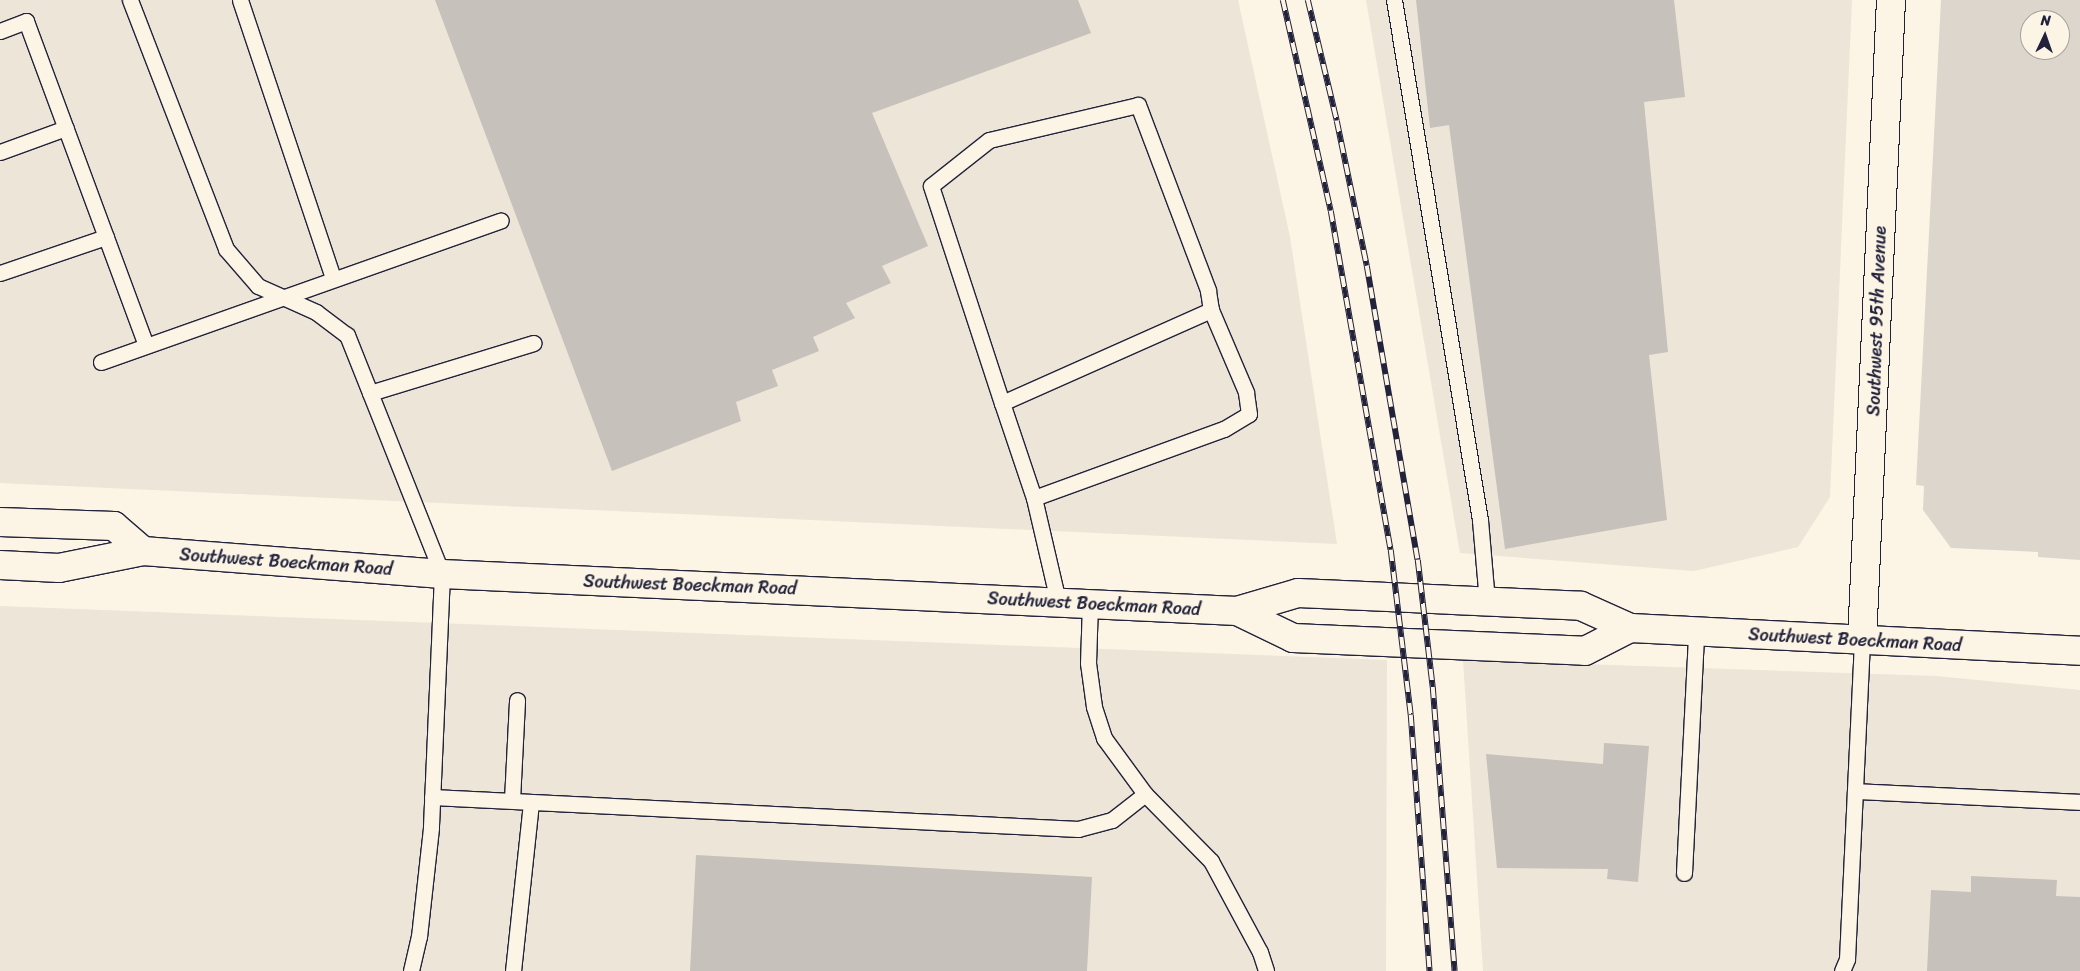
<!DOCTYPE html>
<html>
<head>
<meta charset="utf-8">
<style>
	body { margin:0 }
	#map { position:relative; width:2080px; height:971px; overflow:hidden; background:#fcf5e5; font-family:Sriracha,sans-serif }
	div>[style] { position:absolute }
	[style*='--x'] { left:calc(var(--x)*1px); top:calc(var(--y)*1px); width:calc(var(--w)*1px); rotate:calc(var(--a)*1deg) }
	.built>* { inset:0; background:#ece5d8 }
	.green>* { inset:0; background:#dcd6cc }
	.building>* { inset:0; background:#c6c1bb }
	.roads { filter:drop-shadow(1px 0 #22223b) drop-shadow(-1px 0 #22223b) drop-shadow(0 1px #22223b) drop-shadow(0 -1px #22223b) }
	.lane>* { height:15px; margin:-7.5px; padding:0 7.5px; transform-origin:7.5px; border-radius:7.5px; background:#fcf5e5 }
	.secondary>* { height:28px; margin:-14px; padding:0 14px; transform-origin:14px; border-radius:14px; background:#fcf5e5 }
	.rail>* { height:5.5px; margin-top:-2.75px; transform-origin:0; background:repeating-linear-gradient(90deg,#fcf5e5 0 11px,#22223b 0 22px); box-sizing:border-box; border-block:1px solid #22223b }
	span { translate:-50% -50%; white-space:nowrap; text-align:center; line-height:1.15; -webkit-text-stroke:4.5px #fcf5e5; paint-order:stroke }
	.street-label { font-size:18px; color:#22223b }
	.north { position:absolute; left:2020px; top:10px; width:50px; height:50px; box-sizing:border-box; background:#fcf5e5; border:1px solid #a5a1a1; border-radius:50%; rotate:3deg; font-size:14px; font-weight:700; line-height:20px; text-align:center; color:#22223b }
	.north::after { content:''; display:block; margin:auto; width:18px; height:22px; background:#22223b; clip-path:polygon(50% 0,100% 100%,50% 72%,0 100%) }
</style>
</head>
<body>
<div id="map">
	<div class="built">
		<i style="clip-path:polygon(0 0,1238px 0,1290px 237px,1337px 544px,0 483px)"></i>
		<i style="clip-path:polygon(1366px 0,1852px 0,1830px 497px,1798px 547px,1694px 571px,1460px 553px)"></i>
		<i style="clip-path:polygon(0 606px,1387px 660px,1386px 971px,0 971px)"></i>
		<i style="clip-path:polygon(1463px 660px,1936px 676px,2080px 690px,2080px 971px,1483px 971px)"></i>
	</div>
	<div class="green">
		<i style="clip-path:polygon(evenodd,1941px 0,2080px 0,2080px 560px,2038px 557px,2038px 552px,1951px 548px,1923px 510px,1924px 486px,1916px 485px,1941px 0,2030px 20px,2060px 20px,2060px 50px,2030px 50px,2030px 20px)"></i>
	</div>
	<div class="building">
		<i style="clip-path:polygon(435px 0,1078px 0,1091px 33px,872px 113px,928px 246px,882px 266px,891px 283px,846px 303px,855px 318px,813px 337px,819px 351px,772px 370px,778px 386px,736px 402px,741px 421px,612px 471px)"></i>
		<i style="clip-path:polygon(1416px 0,1674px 0,1685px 97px,1644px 102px,1668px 352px,1649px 355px,1667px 520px,1505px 549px,1449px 125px,1430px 128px)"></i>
		<i style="clip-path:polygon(1604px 743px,1649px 746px,1638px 882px,1607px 879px,1608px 869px,1497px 868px,1486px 754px,1603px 764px)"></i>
		<i style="clip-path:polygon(696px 855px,1092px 877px,1087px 971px,690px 971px)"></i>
		<i style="clip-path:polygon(1971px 876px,2057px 880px,2056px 896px,2080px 897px,2080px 971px,1927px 971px,1931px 890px,1971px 892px)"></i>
	</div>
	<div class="roads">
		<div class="lane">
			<i style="--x:130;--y:0;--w:267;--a:68.9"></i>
			<i style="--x:226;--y:249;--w:49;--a:49.1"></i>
			<i style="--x:258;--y:286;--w:64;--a:24.1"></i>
			<i style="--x:316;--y:312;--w:39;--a:37"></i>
			<i style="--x:347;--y:335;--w:257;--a:68.3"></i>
			<i style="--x:442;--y:574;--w:254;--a:92.5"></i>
			<i style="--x:431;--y:828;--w:109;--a:96.3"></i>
			<i style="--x:419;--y:936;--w:36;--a:103"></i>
			<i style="--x:240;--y:0;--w:293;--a:71.5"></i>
			<i style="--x:1394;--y:0;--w:527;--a:80.61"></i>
			<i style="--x:1480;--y:520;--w:81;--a:85.1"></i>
			<i style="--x:0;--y:31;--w:28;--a:-21"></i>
			<i style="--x:26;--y:21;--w:346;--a:69.7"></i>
			<i style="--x:0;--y:152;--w:70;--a:-20"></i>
			<i style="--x:0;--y:273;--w:112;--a:-18.8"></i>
			<i style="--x:101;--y:362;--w:424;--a:-19.5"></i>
			<i style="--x:370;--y:393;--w:171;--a:-17"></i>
			<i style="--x:1002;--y:403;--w:229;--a:-24"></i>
			<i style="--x:1211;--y:310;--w:20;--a:-99"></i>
			<i style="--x:1208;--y:290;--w:198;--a:-110.7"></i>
			<i style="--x:1138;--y:105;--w:153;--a:166.8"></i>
			<i style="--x:989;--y:140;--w:74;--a:141.6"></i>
			<i style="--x:931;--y:186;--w:228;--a:71.9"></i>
			<i style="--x:1002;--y:403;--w:100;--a:71.4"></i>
			<i style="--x:1034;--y:498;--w:106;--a:76.9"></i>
			<i style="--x:1034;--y:498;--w:202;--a:-20"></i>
			<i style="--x:1224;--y:429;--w:29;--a:-31"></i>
			<i style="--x:1249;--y:414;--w:22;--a:-98"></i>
			<i style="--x:1246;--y:392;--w:89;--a:-113.1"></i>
			<i style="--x:1090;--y:603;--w:60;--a:91.9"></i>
			<i style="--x:1088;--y:663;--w:44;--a:82.2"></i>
			<i style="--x:1094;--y:707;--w:33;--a:72"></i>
			<i style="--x:1104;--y:738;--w:69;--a:53.8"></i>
			<i style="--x:1145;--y:794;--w:94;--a:45.4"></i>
			<i style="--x:1211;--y:861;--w:103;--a:61.7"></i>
			<i style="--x:1260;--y:952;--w:20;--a:72"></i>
			<i style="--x:1855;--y:791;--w:225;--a:2.8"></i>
			<i style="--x:432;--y:797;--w:647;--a:2.84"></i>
			<i style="--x:1078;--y:829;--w:35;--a:-15"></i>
			<i style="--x:1112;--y:820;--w:42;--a:-38.2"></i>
			<i style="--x:512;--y:800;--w:100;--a:-87.1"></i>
			<i style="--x:1684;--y:873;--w:240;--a:-87.1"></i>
			<i style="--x:513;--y:971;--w:170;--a:-83.9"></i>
			<i style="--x:1842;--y:971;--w:13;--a:-67"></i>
			<i style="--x:1847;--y:959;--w:318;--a:-87.3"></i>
		</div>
		<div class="secondary">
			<i style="--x:0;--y:522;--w:114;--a:2"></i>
			<i style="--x:114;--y:526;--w:38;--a:41"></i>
			<i style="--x:0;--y:565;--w:59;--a:2.9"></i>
			<i style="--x:59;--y:568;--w:86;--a:-11.4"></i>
			<i style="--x:143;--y:551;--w:300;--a:4.4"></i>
			<i style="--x:442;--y:574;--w:796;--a:2.66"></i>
			<i style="--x:1237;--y:611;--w:64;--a:-16.4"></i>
			<i style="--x:1298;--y:593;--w:283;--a:2.6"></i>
			<i style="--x:1581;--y:606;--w:54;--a:24.2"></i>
			<i style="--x:1630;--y:628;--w:451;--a:2.9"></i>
			<i style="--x:1237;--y:611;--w:62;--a:25.7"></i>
			<i style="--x:1293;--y:638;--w:292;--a:2.5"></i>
			<i style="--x:1585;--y:651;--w:51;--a:-27.1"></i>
			<i style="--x:1862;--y:641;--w:642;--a:-87.41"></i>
		</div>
	</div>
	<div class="rail">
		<i style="--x:1283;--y:0;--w:216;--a:77.2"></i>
		<i style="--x:1331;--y:211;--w:344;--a:80"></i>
		<i style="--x:1391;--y:550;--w:166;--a:83.1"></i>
		<i style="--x:1411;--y:715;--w:257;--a:85.8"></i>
		<i style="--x:1308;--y:0;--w:124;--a:76.5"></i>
		<i style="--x:1337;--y:121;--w:148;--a:78.3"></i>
		<i style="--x:1367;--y:266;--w:298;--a:80.2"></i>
		<i style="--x:1418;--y:560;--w:128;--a:83.3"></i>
		<i style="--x:1433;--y:687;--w:285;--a:85.6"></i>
	</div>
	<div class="street-label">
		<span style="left:1877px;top:321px;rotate:-88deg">Southwest 95th Avenue</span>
		<span style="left:286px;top:562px;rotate:4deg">Southwest Boeckman Road</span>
		<span style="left:690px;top:585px;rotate:2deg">Southwest Boeckman Road</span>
		<span style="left:1094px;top:604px;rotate:3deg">Southwest Boeckman Road</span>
		<span style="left:1855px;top:640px;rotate:3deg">Southwest Boeckman Road</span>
	</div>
	<div class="north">N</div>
</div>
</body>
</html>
